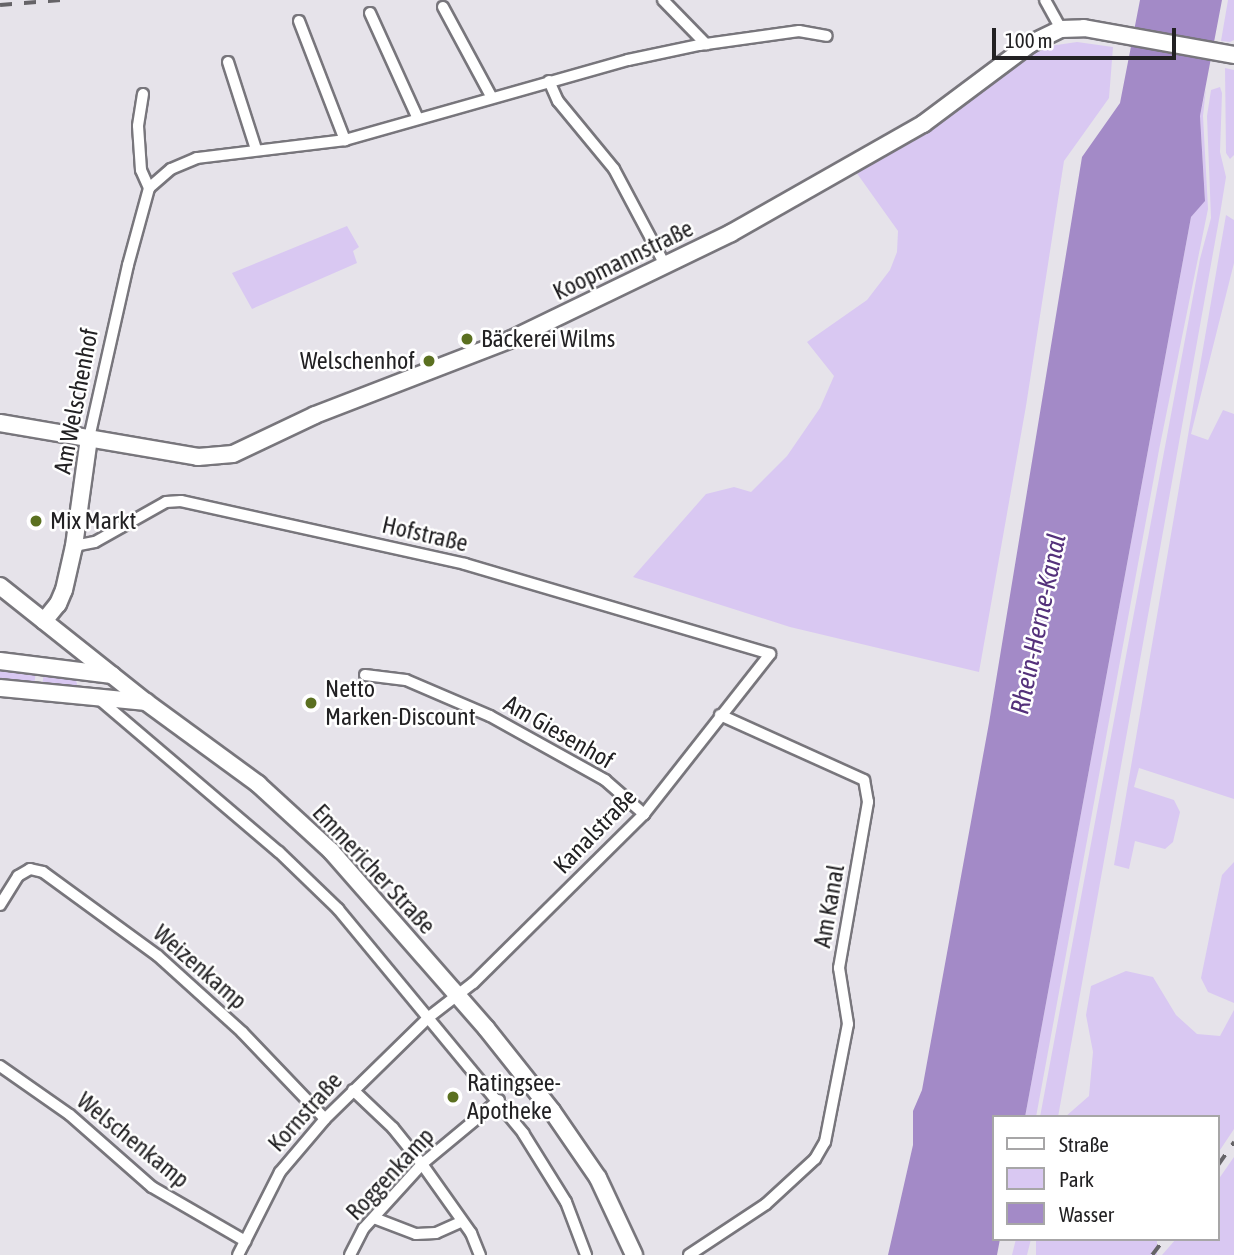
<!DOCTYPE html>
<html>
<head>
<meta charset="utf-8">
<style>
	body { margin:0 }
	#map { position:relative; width:1234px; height:1255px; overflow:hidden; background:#e6e3ea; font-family:"Asap Condensed",sans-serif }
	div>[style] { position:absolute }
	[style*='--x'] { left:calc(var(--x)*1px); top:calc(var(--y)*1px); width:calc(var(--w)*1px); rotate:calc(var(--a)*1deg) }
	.green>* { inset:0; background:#d9c8f2; transform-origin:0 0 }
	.water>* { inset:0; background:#a38ac7 }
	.roads { filter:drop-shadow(2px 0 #78767c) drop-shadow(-2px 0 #78767c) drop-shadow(0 2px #78767c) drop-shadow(0 -2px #78767c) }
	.street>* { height:10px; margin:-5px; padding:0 5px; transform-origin:5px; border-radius:5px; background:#fff }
	.secondary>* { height:16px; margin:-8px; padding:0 8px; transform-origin:8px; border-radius:8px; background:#fff }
	.rail>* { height:3.5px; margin-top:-1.75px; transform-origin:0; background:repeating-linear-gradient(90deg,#656367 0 12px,transparent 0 24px) }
	.dots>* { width:19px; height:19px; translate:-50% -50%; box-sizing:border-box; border:4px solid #fff; border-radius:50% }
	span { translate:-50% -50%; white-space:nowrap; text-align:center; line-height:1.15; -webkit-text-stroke:5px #fff; paint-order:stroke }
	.street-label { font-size:24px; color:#222123 }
	.poi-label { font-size:24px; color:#222123 }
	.left { translate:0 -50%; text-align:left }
	.right { translate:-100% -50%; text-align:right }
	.water-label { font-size:26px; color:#54317b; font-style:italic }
	.legend { position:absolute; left:992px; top:1115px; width:228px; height:126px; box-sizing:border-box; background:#fff; border:2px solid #a7a6a7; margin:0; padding:9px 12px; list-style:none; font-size:21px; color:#222123 }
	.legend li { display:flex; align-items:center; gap:14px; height:35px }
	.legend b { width:35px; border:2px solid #a7a6a7 }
	.scale { position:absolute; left:992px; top:28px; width:184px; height:32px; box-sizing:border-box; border:4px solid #222123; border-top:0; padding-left:9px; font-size:21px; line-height:24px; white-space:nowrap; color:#222123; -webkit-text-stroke:5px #fff; paint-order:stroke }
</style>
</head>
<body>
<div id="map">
	<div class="green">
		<i style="clip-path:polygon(1228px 0,1234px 0,1234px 40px,1230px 42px,1221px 41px)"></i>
		<i style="clip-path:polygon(1077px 42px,1113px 47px,1109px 98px,1064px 161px,1026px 406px,979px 672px,790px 627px,633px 577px,706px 494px,734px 487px,751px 492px,787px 456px,820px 408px,834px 376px,807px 342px,867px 300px,890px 270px,897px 252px,898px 231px,856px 172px,929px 129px,1043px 47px)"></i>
		<i style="clip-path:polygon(1225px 68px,1234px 70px,1234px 155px,1230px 159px,1226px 153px)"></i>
		<i style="clip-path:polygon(1220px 87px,1222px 93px,1220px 152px,1226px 177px,1220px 214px,1058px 1117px,1040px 1117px,1200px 259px,1211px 218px,1207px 116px,1211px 90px)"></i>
		<i style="clip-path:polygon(1206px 88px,1203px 116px,1208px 209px,1159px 450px,1036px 1117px,1025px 1117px,1191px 217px,1205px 200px,1200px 116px)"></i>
		<i style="clip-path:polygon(1226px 215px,1234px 220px,1234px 263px,1191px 434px,1208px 440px,1223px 410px,1234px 414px,1234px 799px,1139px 768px,1134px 787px,1174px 800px,1180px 812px,1173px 842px,1165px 849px,1135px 841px,1129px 869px,1114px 865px)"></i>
		<i style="clip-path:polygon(347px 226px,359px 247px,353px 251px,357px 263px,252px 309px,232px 273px)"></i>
		<i style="left:0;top:667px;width:36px;height:15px;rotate:6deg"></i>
		<i style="clip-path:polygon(44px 672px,75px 677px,77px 684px,76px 687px,42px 687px)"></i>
		<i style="clip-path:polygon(1234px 862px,1234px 1003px,1208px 992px,1201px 978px,1222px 875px)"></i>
		<i style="clip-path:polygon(1126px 971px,1153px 977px,1176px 1015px,1197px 1034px,1220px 1036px,1234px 1010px,1234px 1129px,1218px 1153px,1218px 1117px,1065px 1117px,1089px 1096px,1093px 1052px,1086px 1015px,1091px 986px)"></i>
		<i style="clip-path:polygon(1234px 1157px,1234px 1255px,1162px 1255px,1176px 1239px,1218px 1239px,1218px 1180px)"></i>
		<i style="clip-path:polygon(1016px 1239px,1031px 1239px,1027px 1255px,1012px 1255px)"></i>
		<i style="left:1036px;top:1239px;width:121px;height:16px"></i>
	</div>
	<div class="water">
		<i style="clip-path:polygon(1140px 0,1222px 0,1200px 116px,1205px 201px,1191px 217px,1025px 1117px,994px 1117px,994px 1239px,1000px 1239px,997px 1255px,888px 1255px,913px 1145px,913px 1111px,922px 1090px,989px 723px,1082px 157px,1120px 103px)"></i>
	</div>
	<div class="roads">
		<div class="street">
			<i style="--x:663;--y:0;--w:62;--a:45.7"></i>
			<i style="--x:1045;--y:0;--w:33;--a:61"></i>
			<i style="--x:443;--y:7;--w:103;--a:61.7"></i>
			<i style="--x:370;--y:13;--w:116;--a:65.6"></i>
			<i style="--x:299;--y:21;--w:128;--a:68.9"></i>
			<i style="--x:228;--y:62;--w:91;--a:72.2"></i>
			<i style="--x:549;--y:81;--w:22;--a:66"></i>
			<i style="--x:558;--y:101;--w:88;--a:50.5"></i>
			<i style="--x:614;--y:169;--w:109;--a:62"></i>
			<i style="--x:143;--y:94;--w:32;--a:99"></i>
			<i style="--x:138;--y:126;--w:44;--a:86.1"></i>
			<i style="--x:141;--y:170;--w:20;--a:66"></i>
			<i style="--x:89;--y:438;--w:177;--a:-77.3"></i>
			<i style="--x:128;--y:265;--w:80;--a:-74.7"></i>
			<i style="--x:149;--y:188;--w:29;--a:-41"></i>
			<i style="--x:171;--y:169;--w:28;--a:-23"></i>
			<i style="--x:197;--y:158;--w:149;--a:-6.9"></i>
			<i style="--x:345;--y:140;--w:294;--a:-15.8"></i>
			<i style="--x:628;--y:60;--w:73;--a:-11.9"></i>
			<i style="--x:699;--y:45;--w:101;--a:-8"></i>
			<i style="--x:799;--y:31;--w:28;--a:10"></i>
			<i style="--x:74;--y:546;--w:21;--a:-11"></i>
			<i style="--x:95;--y:542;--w:81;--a:-29.4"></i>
			<i style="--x:166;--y:502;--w:15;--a:-4"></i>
			<i style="--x:181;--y:501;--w:291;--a:12.5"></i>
			<i style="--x:465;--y:564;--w:318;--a:16.4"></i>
			<i style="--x:770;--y:654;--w:204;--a:128.2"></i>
			<i style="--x:644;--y:814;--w:240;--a:135.3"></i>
			<i style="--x:473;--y:983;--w:56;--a:142.3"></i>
			<i style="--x:429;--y:1017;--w:146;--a:135.6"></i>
			<i style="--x:325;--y:1119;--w:70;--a:130.3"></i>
			<i style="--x:280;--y:1172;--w:93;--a:116.8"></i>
			<i style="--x:365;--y:675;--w:41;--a:7"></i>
			<i style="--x:406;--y:680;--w:91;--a:23.2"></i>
			<i style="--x:490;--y:716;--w:132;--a:29.1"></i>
			<i style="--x:605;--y:780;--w:52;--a:41.1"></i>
			<i style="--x:99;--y:699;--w:236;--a:40.4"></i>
			<i style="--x:279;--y:852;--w:82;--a:44"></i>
			<i style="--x:338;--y:909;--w:291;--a:50.4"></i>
			<i style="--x:523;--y:1133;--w:81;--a:58.1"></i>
			<i style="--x:566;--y:1202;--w:57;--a:69.3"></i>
			<i style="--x:0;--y:905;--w:34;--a:-58"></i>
			<i style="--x:18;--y:876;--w:14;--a:-30"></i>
			<i style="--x:30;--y:869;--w:13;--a:13"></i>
			<i style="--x:43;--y:872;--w:142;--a:36.1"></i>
			<i style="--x:158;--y:956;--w:113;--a:42.1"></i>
			<i style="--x:242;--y:1032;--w:120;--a:46.3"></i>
			<i style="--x:0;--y:1066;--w:85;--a:35"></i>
			<i style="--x:70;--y:1115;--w:109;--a:41.3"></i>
			<i style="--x:152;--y:1187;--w:108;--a:30.1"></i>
			<i style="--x:353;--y:1090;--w:55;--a:43.5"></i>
			<i style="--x:393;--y:1128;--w:46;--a:51.1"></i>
			<i style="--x:422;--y:1164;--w:85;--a:54.6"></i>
			<i style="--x:471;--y:1233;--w:24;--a:68"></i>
			<i style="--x:374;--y:1218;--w:45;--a:20.9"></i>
			<i style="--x:416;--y:1234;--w:20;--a:-3"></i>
			<i style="--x:436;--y:1233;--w:27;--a:-24"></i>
			<i style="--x:350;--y:1255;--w:30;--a:-63"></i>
			<i style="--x:364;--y:1228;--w:86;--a:-47.8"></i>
			<i style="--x:422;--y:1164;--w:100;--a:-39.7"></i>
			<i style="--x:689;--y:1255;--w:92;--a:-33.5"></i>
			<i style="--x:766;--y:1204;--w:67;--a:-42.6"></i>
			<i style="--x:815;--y:1159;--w:20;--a:-60"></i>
			<i style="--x:825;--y:1142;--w:120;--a:-79"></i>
			<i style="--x:848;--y:1024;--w:57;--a:-99.1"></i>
			<i style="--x:839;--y:968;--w:169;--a:-80.1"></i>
			<i style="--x:868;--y:802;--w:22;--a:-100"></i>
			<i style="--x:864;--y:780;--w:158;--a:-155.7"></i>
		</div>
		<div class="secondary">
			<i style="--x:0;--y:423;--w:201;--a:9.7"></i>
			<i style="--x:198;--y:457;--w:35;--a:-5"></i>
			<i style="--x:233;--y:454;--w:91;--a:-25.4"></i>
			<i style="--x:315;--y:415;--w:211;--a:-21.1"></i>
			<i style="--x:512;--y:339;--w:243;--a:-25.8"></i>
			<i style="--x:731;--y:233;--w:221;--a:-29.6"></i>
			<i style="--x:923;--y:124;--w:134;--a:-36.8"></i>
			<i style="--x:1030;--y:44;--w:34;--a:-26"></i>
			<i style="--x:1061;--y:29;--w:23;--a:-2"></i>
			<i style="--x:1084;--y:28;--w:152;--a:10.2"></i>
			<i style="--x:0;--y:586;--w:186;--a:38.5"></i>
			<i style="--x:146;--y:702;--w:139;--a:36.2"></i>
			<i style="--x:258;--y:784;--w:99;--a:42.5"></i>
			<i style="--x:331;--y:851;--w:235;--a:48.8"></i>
			<i style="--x:486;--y:1028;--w:106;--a:51.5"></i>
			<i style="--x:552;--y:1111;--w:81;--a:55.5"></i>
			<i style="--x:598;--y:1178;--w:85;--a:64.9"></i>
			<i style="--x:44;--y:621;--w:22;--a:-51"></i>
			<i style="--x:58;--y:604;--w:15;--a:-67"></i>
			<i style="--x:64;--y:590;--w:45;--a:-77.2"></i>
			<i style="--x:74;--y:546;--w:109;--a:-82.1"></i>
			<i style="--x:0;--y:661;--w:113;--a:7.1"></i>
			<i style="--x:0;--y:688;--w:147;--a:5.5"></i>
		</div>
	</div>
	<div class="rail">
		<i style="--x:0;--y:5;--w:61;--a:-4.7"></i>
		<i style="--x:1218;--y:1165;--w:28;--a:-55"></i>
		<i style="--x:1152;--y:1255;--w:20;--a:-53"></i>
	</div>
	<div class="dots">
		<i style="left:467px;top:339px;background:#5b7020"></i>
		<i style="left:429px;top:361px;background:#5b7020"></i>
		<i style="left:36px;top:521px;background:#5b7020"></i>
		<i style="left:311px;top:703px;background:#5b7020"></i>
		<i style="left:453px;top:1097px;background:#5b7020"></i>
	</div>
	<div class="street-label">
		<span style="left:623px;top:260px;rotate:-26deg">Koopmannstraße</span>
		<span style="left:76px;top:401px;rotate:-79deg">Am Welschenhof</span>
		<span style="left:425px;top:534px;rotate:13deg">Hofstraße</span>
		<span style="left:559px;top:732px;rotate:30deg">Am Giesenhof</span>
		<span style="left:595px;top:831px;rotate:-46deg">Kanalstraße</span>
		<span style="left:374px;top:869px;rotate:47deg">Emmericher Straße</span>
		<span style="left:829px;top:906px;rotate:-80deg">Am Kanal</span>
		<span style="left:200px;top:967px;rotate:41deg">Weizenkamp</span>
		<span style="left:305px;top:1112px;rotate:-48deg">Kornstraße</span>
		<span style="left:133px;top:1140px;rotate:39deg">Welschenkamp</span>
		<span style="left:390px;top:1174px;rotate:-47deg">Roggenkamp</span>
	</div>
	<div class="poi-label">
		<span class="left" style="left:481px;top:339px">Bäckerei Wilms</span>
		<span class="right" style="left:415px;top:361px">Welschenhof</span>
		<span class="left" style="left:50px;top:521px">Mix Markt</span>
		<span class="left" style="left:325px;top:703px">Netto<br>Marken-Discount</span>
		<span class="left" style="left:467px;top:1097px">Ratingsee-<br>Apotheke</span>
	</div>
	<div class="water-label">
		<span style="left:1039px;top:624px;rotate:-78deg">Rhein-Herne-Kanal</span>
	</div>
	<ul class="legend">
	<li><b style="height:9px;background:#fff"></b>Straße</li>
	<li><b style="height:19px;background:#d9c8f2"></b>Park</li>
	<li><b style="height:19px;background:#a38ac7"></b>Wasser</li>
	</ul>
	<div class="scale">100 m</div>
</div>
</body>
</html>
